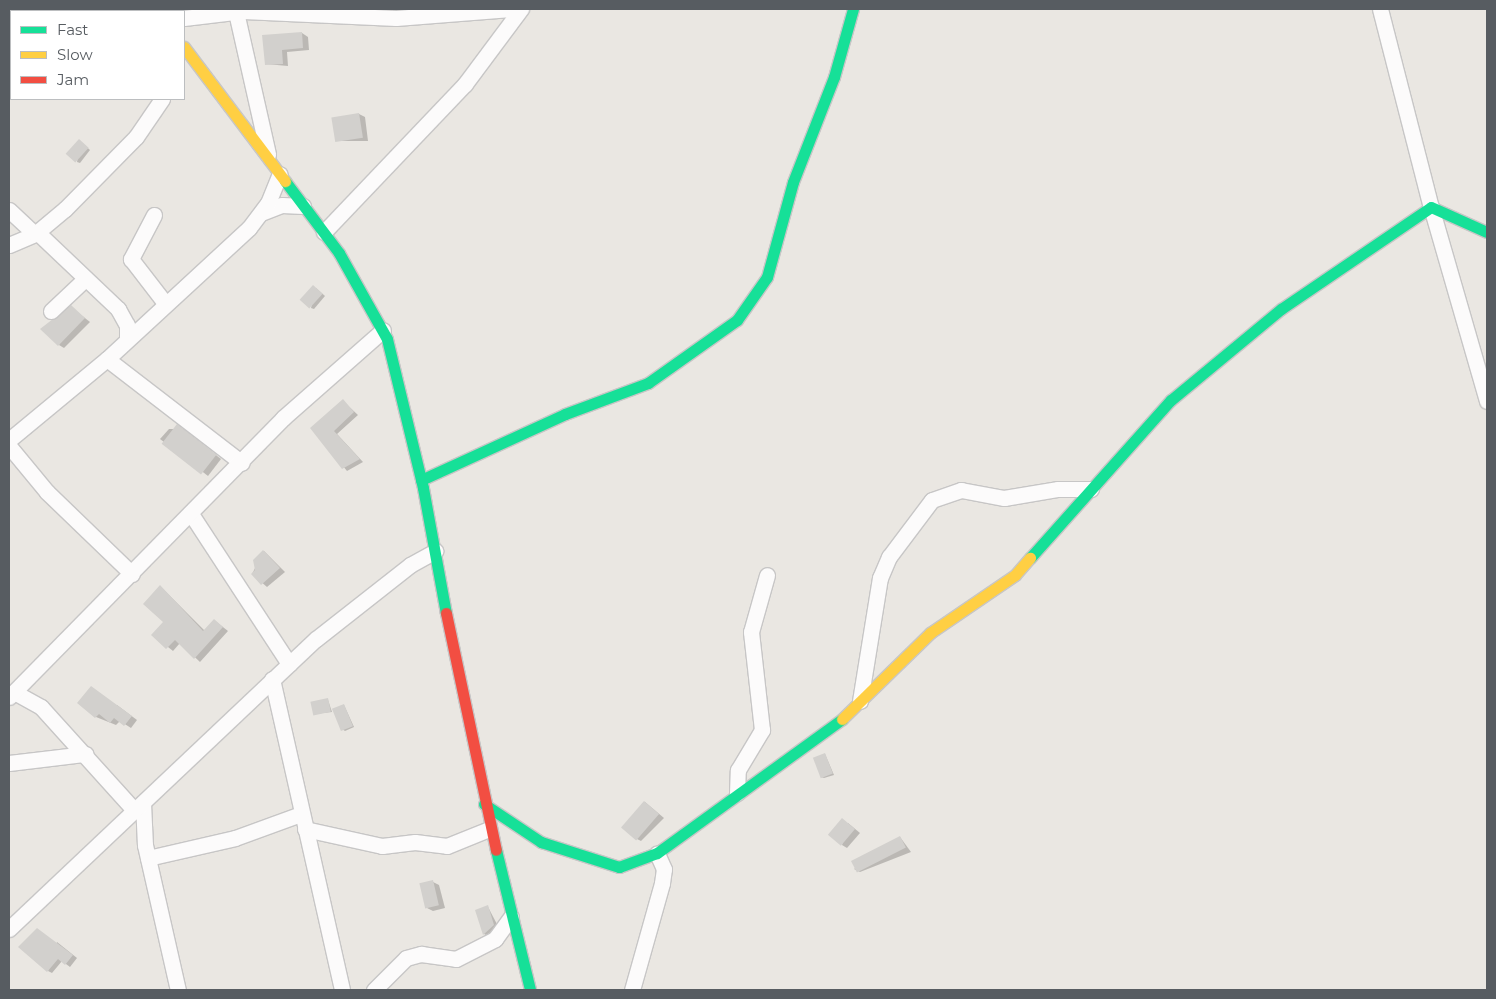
<!DOCTYPE html>
<html>
<head>
<meta charset="utf-8">
<style>
	body { margin:0 }
	#map { position:relative; width:1496px; height:999px; overflow:hidden; background:#eae7e2; font-family:Montserrat,sans-serif }
	div>[style] { position:absolute }
	[style*='--x'] { left:calc(var(--x)*1px); top:calc(var(--y)*1px); width:calc(var(--w)*1px); rotate:calc(var(--a)*1deg) }
	.shadow>* { inset:0; background:#0003 }
	.building>* { inset:0; background:#d2d0cd; transform-origin:0 0 }
	.roads { filter:drop-shadow(1px 0 #c7c6c6) drop-shadow(-1px 0 #c7c6c6) drop-shadow(0 1px #c7c6c6) drop-shadow(0 -1px #c7c6c6) }
	.street>* { height:15px; margin:-7.5px; padding:0 7.5px; transform-origin:7.5px; border-radius:7.5px; background:#fcfbfb }
	.fast>* { height:11px; margin:-5.5px; padding:0 5.5px; transform-origin:5.5px; border-radius:5.5px; background:#16e098 }
	.slow>* { height:11px; margin:-5.5px; padding:0 5.5px; transform-origin:5.5px; border-radius:5.5px; background:#ffcf43 }
	.jam>* { height:11px; margin:-5.5px; padding:0 5.5px; transform-origin:5.5px; border-radius:5.5px; background:#f24e42 }
	span { translate:-50% -50%; white-space:nowrap; text-align:center; line-height:1.15; -webkit-text-stroke:4.5px #fff; paint-order:stroke }
	.frame { position:absolute; inset:0; border:10px solid #575c61; pointer-events:none }
	.legend { position:absolute; left:10px; top:10px; width:175px; height:90px; box-sizing:border-box; background:#fff; border:1px solid #bcbec0; margin:0; padding:6px 9px; list-style:none; font-size:15px; color:#575c61 }
	.legend li { display:flex; align-items:center; gap:10px; height:25px }
	.legend b { width:25px; border:1px solid #bcbec0 }
</style>
</head>
<body>
<div id="map">
	<div class="shadow">
		<i style="clip-path:polygon(302px 33px,308px 37px,309px 50px,287px 52px,288px 66px,266px 64px,263px 37px)"></i>
		<i style="clip-path:polygon(359px 114px,365px 117px,368px 141px,335px 141px)"></i>
		<i style="clip-path:polygon(81px 142px,90px 150px,80px 163px,77px 162px)"></i>
		<i style="clip-path:polygon(316px 288px,325px 296px,314px 309px,311px 308px)"></i>
		<i style="clip-path:polygon(71px 307px,90px 322px,64px 348px,59px 345px)"></i>
		<i style="clip-path:polygon(343px 401px,358px 415px,337px 434px,363px 462px,347px 471px,312px 428px)"></i>
		<i style="clip-path:polygon(169px 429px,183px 429px,221px 459px,208px 476px,160px 439px)"></i>
		<i style="clip-path:polygon(264px 551px,285px 572px,267px 587px,252px 574px)"></i>
		<i style="clip-path:polygon(160px 586px,205px 631px,214px 620px,228px 631px,200px 662px,180px 643px,173px 651px,153px 635px,165px 622px)"></i>
		<i style="clip-path:polygon(328px 700px,332px 712px,313px 714px)"></i>
		<i style="clip-path:polygon(78px 702px,117px 705px,137px 720px,131px 728px,120px 721px,116px 725px,96px 717px)"></i>
		<i style="clip-path:polygon(344px 705px,354px 727px,345px 731px,342px 729px)"></i>
		<i style="clip-path:polygon(825px 754px,834px 775px,824px 778px,821px 777px)"></i>
		<i style="clip-path:polygon(645px 802px,664px 818px,641px 841px,635px 838px)"></i>
		<i style="clip-path:polygon(848px 823px,860px 833px,847px 848px,842px 845px)"></i>
		<i style="clip-path:polygon(900px 837px,911px 852px,860px 872px,854px 869px)"></i>
		<i style="clip-path:polygon(433px 882px,439px 885px,445px 908px,433px 911px,427px 908px)"></i>
		<i style="clip-path:polygon(488px 907px,499px 928px,490px 937px,484px 934px)"></i>
		<i style="clip-path:polygon(57px 942px,77px 958px,70px 967px,62px 961px,52px 973px,48px 971px)"></i>
	</div>
	<div class="building">
		<i style="clip-path:polygon(302px 32px,303px 48px,282px 50px,283px 64px,265px 65px,262px 35px)"></i>
		<i style="left:359px;top:113px;width:25px;height:28px;rotate:81deg"></i>
		<i style="left:79px;top:139px;width:13px;height:20px;rotate:42deg"></i>
		<i style="left:313px;top:285px;width:13px;height:20px;rotate:42deg"></i>
		<i style="clip-path:polygon(71px 305px,85px 318px,58px 346px,40px 329px)"></i>
		<i style="clip-path:polygon(343px 399px,354px 412px,334px 431px,360px 459px,342px 469px,310px 428px)"></i>
		<i style="left:177px;top:424px;width:50px;height:25px;rotate:38deg"></i>
		<i style="clip-path:polygon(263px 550px,280px 568px,261px 585px,251px 574px,255px 570px,253px 560px)"></i>
		<i style="clip-path:polygon(160px 585px,203px 631px,214px 619px,223px 627px,194px 659px,175px 640px,166px 649px,151px 635px,163px 622px,143px 604px)"></i>
		<i style="clip-path:polygon(91px 686px,132px 716px,124px 726px,114px 718px,110px 723px,99px 714px,95px 718px,77px 703px)"></i>
		<i style="left:328px;top:698px;width:14px;height:18px;rotate:78deg"></i>
		<i style="left:344px;top:704px;width:24px;height:13px;rotate:68deg"></i>
		<i style="left:825px;top:753px;width:22px;height:13px;rotate:69deg"></i>
		<i style="left:644px;top:801px;width:20px;height:35px;rotate:41deg"></i>
		<i style="left:842px;top:818px;width:17px;height:22px;rotate:40deg"></i>
		<i style="left:900px;top:836px;width:13px;height:55px;rotate:63deg"></i>
		<i style="left:433px;top:880px;width:26px;height:14px;rotate:77deg"></i>
		<i style="clip-path:polygon(488px 905px,494px 925px,483px 935px,475px 910px)"></i>
		<i style="clip-path:polygon(37px 928px,73px 955px,65px 965px,58px 959px,47px 972px,18px 947px)"></i>
	</div>
	<div class="roads">
		<div class="street">
			<i style="--x:1380;--y:9;--w:204;--a:75.6"></i>
			<i style="--x:1431;--y:207;--w:202;--a:73.9"></i>
			<i style="--x:9;--y:11;--w:2;--a:27"></i>
			<i style="--x:236;--y:12;--w:146;--a:77.3"></i>
			<i style="--x:184;--y:18;--w:59;--a:-6.8"></i>
			<i style="--x:243;--y:11;--w:153;--a:2.6"></i>
			<i style="--x:396;--y:18;--w:115;--a:-4.5"></i>
			<i style="--x:9;--y:210;--w:35;--a:43"></i>
			<i style="--x:261;--y:213;--w:22;--a:-21"></i>
			<i style="--x:282;--y:205;--w:21;--a:3"></i>
			<i style="--x:154;--y:215;--w:50;--a:117.6"></i>
			<i style="--x:131;--y:259;--w:56;--a:52.3"></i>
			<i style="--x:37;--y:232;--w:112;--a:43.5"></i>
			<i style="--x:118;--y:309;--w:18;--a:61"></i>
			<i style="--x:127;--y:325;--w:13;--a:90"></i>
			<i style="--x:324;--y:232;--w:204;--a:-46.4"></i>
			<i style="--x:465;--y:84;--w:94;--a:-53.3"></i>
			<i style="--x:9;--y:245;--w:28;--a:-23"></i>
			<i style="--x:35;--y:234;--w:39;--a:-40"></i>
			<i style="--x:65;--y:209;--w:101;--a:-45.4"></i>
			<i style="--x:136;--y:137;--w:46;--a:-55.6"></i>
			<i style="--x:51;--y:311;--w:47;--a:-43.3"></i>
			<i style="--x:107;--y:359;--w:170;--a:37.6"></i>
			<i style="--x:9;--y:440;--w:127;--a:-39.6"></i>
			<i style="--x:107;--y:359;--w:193;--a:-42.7"></i>
			<i style="--x:249;--y:228;--w:31;--a:-53"></i>
			<i style="--x:268;--y:203;--w:31;--a:-68"></i>
			<i style="--x:9;--y:446;--w:60;--a:50.4"></i>
			<i style="--x:47;--y:492;--w:118;--a:44"></i>
			<i style="--x:191;--y:514;--w:179;--a:56.8"></i>
			<i style="--x:272;--y:679;--w:319;--a:77.3"></i>
			<i style="--x:14;--y:692;--w:31;--a:29"></i>
			<i style="--x:41;--y:707;--w:140;--a:47.9"></i>
			<i style="--x:9;--y:697;--w:391;--a:-45.5"></i>
			<i style="--x:283;--y:418;--w:133;--a:-41.3"></i>
			<i style="--x:860;--y:701;--w:125;--a:-80.8"></i>
			<i style="--x:880;--y:578;--w:23;--a:-67"></i>
			<i style="--x:889;--y:557;--w:71;--a:-53"></i>
			<i style="--x:932;--y:500;--w:31;--a:-19"></i>
			<i style="--x:961;--y:490;--w:44;--a:10.5"></i>
			<i style="--x:1004;--y:498;--w:55;--a:-9.5"></i>
			<i style="--x:1058;--y:489;--w:33;--a:0"></i>
			<i style="--x:9;--y:763;--w:77;--a:-6.8"></i>
			<i style="--x:737;--y:793;--w:23;--a:-88"></i>
			<i style="--x:738;--y:770;--w:47;--a:-59"></i>
			<i style="--x:762;--y:730;--w:99;--a:-96.4"></i>
			<i style="--x:751;--y:632;--w:59;--a:-74.3"></i>
			<i style="--x:143;--y:803;--w:42;--a:87.3"></i>
			<i style="--x:145;--y:845;--w:149;--a:77.2"></i>
			<i style="--x:305;--y:829;--w:79;--a:12.4"></i>
			<i style="--x:382;--y:846;--w:33;--a:-7"></i>
			<i style="--x:415;--y:842;--w:32;--a:7"></i>
			<i style="--x:447;--y:846;--w:45;--a:-22"></i>
			<i style="--x:148;--y:858;--w:89;--a:-12.9"></i>
			<i style="--x:235;--y:838;--w:70;--a:-20"></i>
			<i style="--x:9;--y:929;--w:422;--a:-43.4"></i>
			<i style="--x:316;--y:639;--w:120;--a:-38.2"></i>
			<i style="--x:410;--y:565;--w:29;--a:-29"></i>
			<i style="--x:374;--y:990;--w:45;--a:-45"></i>
			<i style="--x:406;--y:958;--w:16;--a:-15"></i>
			<i style="--x:421;--y:954;--w:35;--a:8"></i>
			<i style="--x:456;--y:959;--w:44;--a:-27.1"></i>
			<i style="--x:495;--y:939;--w:27;--a:-54"></i>
			<i style="--x:632;--y:990;--w:111;--a:-74.3"></i>
			<i style="--x:662;--y:883;--w:14;--a:-82"></i>
			<i style="--x:664;--y:869;--w:17;--a:-114"></i>
		</div>
		<div class="fast">
			<i style="--x:285;--y:181;--w:90;--a:53.1"></i>
			<i style="--x:339;--y:253;--w:98;--a:60.8"></i>
			<i style="--x:387;--y:339;--w:153;--a:76.4"></i>
			<i style="--x:423;--y:488;--w:127;--a:79.6"></i>
			<i style="--x:421;--y:480;--w:158;--a:-24.6"></i>
			<i style="--x:565;--y:414;--w:89;--a:-20.5"></i>
			<i style="--x:648;--y:383;--w:109;--a:-35.3"></i>
			<i style="--x:737;--y:320;--w:52;--a:-55.1"></i>
			<i style="--x:767;--y:277;--w:98;--a:-74.7"></i>
			<i style="--x:793;--y:182;--w:113;--a:-68.7"></i>
			<i style="--x:834;--y:77;--w:71;--a:-74.4"></i>
			<i style="--x:1030;--y:558;--w:212;--a:-48.3"></i>
			<i style="--x:1171;--y:400;--w:143;--a:-39.6"></i>
			<i style="--x:1281;--y:309;--w:181;--a:-34.2"></i>
			<i style="--x:1431;--y:207;--w:61;--a:24.1"></i>
			<i style="--x:484;--y:804;--w:69;--a:33.7"></i>
			<i style="--x:541;--y:842;--w:82;--a:17.8"></i>
			<i style="--x:619;--y:867;--w:40;--a:-20.2"></i>
			<i style="--x:657;--y:853;--w:228;--a:-35.9"></i>
			<i style="--x:496;--y:850;--w:144;--a:76.3"></i>
		</div>
		<div class="slow">
			<i style="--x:184;--y:47;--w:168;--a:53"></i>
			<i style="--x:842;--y:719;--w:123;--a:-44.3"></i>
			<i style="--x:930;--y:633;--w:103;--a:-34.3"></i>
			<i style="--x:1015;--y:575;--w:23;--a:-49"></i>
		</div>
		<div class="jam">
			<i style="--x:446;--y:613;--w:242;--a:78.1"></i>
		</div>
	</div>
	<div class="frame"></div>
	<ul class="legend">
	<li><b style="height:6px;background:#16e098"></b>Fast</li>
	<li><b style="height:6px;background:#ffcf43"></b>Slow</li>
	<li><b style="height:6px;background:#f24e42"></b>Jam</li>
	</ul>
</div>
</body>
</html>
